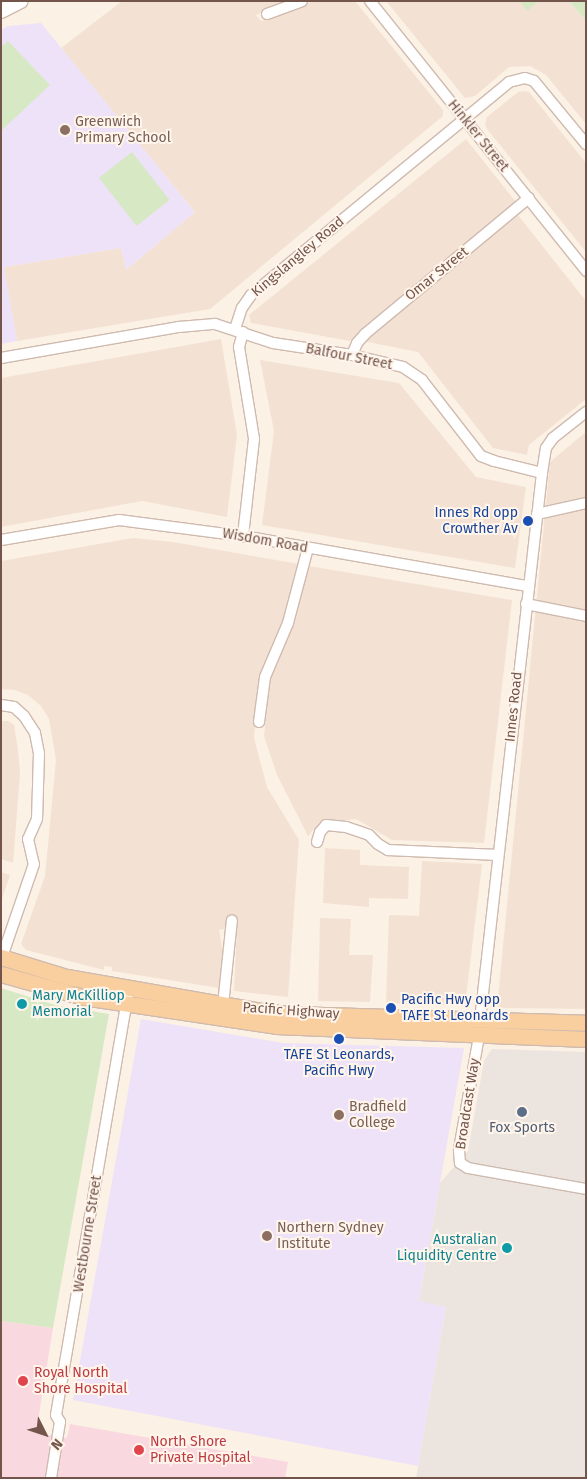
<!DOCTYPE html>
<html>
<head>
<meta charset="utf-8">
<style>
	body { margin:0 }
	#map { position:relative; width:587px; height:1479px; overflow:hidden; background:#fcf1e5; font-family:"Fira Sans",sans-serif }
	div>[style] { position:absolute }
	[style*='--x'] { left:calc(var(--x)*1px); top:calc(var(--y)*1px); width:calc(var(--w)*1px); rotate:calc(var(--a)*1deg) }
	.residential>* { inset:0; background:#f3e2d4 }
	.industrial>* { inset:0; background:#ece4df }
	.education>* { inset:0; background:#eee2f8 }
	.medical>* { inset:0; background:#fad8e0 }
	.green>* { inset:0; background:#d7e9c4; transform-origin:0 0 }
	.roads { filter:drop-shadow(1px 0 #cfbaaf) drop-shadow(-1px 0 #cfbaaf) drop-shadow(0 1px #cfbaaf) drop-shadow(0 -1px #cfbaaf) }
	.minor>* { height:10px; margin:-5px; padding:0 5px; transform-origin:5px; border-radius:5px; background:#fff }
	.secondary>* { height:14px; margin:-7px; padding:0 7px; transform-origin:7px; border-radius:7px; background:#fff }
	.primary>* { height:15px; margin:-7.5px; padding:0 7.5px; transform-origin:7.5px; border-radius:7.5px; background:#f9cf9f }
	.dots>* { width:14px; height:14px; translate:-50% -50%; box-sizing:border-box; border:2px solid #fff5eb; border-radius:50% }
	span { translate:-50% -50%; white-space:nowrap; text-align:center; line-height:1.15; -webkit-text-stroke:4px #fff5eb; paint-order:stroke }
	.education-label { font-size:14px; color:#785e54 }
	.left { translate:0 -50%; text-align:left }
	.street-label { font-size:14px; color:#74554b }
	.transit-label { font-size:14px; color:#164399 }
	.right { translate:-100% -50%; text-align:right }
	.culture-label { font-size:14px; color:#0d838f }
	.service-label { font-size:14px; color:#4e5e75 }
	.health-label { font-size:14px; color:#be3a42 }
	.frame { position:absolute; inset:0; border:2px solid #74554b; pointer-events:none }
	.north { position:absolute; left:20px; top:1409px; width:50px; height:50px; -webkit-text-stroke:4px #fff5eb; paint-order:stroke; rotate:131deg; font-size:14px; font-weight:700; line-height:20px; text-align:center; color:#74554b }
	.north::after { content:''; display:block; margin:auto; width:18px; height:22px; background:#74554b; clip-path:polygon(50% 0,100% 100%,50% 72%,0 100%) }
</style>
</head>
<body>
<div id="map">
	<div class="residential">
		<i style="clip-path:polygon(122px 1px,288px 1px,256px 15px,261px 21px,313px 1px,355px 1px,443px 110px,443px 116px,210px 309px,17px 341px,3px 267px,121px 248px,126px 270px,195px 212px,61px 48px)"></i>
		<i style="clip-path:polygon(386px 1px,569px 1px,586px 21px,586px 124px,546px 75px,530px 66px,509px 67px,475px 96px,465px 98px)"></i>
		<i style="clip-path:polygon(523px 91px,529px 92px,586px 163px,586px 252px,487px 129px,485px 124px,487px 117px,518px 92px)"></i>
		<i style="clip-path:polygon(466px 139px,516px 202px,350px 341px,251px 323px,249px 315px)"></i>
		<i style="clip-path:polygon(518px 215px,586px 301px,586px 399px,529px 445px,527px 455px,493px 448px,418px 352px,363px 341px)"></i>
		<i style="clip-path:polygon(221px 339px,237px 435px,227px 517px,142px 501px,1px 527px,1px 378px)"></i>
		<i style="clip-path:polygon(260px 360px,399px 383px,476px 477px,526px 487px,515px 568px,262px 525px,274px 431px)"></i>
		<i style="clip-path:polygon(586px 432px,586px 1009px,497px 1008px,550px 462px)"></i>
		<i style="clip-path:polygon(133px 538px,173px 542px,299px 564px,279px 632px,259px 679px,254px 738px,267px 787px,299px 840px,288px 997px,234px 991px,237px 926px,219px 930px,223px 952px,219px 988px,112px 971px,112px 967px,104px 966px,104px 970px,26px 950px,21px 944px,45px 876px,56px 760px,49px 719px,41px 706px,28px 695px,15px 690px,1px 689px,1px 561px)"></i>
		<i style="clip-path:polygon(309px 566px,512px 600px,484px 843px,392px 840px,356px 819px,337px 821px,313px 830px,308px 836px,277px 775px,264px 736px,269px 684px)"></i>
		<i style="clip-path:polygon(1px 721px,8px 721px,14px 725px,18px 750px,20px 773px,13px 863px,1px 859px)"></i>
		<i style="clip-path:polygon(325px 848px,360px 850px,360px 865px,409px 867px,408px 899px,369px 898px,369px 907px,323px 903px)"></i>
		<i style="clip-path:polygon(422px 861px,482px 864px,465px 1006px,386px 1003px,389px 915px,419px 916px)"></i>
		<i style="clip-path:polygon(1px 872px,10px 875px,1px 902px)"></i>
		<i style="clip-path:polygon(320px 918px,351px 919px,349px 955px,373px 955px,370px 1002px,318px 1001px)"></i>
	</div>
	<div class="industrial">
		<i style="clip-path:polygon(492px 1049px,586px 1052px,586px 1478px,416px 1478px,446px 1307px,419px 1302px,440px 1183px,468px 1151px,484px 1061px)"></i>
	</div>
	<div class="education">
		<i style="clip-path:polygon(41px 23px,195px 212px,126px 270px,121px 248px,4px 267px,17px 341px,1px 344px,1px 30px,8px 26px)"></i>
		<i style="clip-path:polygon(141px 1019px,283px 1043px,464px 1048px,419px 1301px,446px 1307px,418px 1466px,73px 1400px)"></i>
	</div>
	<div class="medical">
		<i style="clip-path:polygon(1px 1321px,53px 1328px,36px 1433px,67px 1438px,70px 1424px,288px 1462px,285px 1478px,1px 1478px)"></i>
	</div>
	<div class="green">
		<i style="clip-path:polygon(519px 1px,539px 1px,527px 11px)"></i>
		<i style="clip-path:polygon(569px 1px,586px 1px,586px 21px)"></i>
		<i style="clip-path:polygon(8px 41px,50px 85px,1px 131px,1px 47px)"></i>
		<i style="left:132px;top:152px;width:61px;height:42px;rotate:52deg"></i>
		<i style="clip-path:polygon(1px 988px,55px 1005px,109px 1014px,53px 1328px,1px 1321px)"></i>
	</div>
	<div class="roads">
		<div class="minor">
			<i style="--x:370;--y:1;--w:346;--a:51.3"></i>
			<i style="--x:267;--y:14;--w:37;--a:-20"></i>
			<i style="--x:235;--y:329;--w:22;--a:-72"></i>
			<i style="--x:242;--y:308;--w:16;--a:-55"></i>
			<i style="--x:251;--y:295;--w:335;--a:-39.5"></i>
			<i style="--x:509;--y:82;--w:16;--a:-14"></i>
			<i style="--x:525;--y:78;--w:9;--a:18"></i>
			<i style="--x:534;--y:81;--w:82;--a:50.5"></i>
			<i style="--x:243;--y:332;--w:16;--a:105"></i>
			<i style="--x:239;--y:347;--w:93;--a:80.7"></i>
			<i style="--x:254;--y:439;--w:98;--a:96.5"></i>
			<i style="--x:352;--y:355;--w:13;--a:-67"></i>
			<i style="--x:357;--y:343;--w:12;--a:-48"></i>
			<i style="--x:365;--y:334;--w:213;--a:-39.7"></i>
			<i style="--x:1;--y:358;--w:181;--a:-9.9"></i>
			<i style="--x:179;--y:327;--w:36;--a:-5"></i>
			<i style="--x:215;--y:324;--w:61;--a:18.1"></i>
			<i style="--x:273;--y:343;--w:80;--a:8.6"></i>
			<i style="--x:352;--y:355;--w:52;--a:13.2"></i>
			<i style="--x:403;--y:367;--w:23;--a:34"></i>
			<i style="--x:422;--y:380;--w:96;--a:52.2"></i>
			<i style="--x:481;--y:456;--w:14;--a:21"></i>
			<i style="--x:494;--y:461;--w:49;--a:14"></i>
			<i style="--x:537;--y:514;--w:50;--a:-12.7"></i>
			<i style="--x:1;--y:540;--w:120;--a:-9.6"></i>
			<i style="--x:119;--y:520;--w:125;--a:7.4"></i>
			<i style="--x:243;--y:536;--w:289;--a:10"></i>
			<i style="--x:526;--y:604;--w:61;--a:11.3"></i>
			<i style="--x:1;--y:705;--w:13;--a:9"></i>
			<i style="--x:14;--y:707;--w:13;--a:42"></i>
			<i style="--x:24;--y:716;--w:20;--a:57"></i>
			<i style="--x:35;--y:733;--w:20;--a:79"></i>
			<i style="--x:39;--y:753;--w:66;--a:91.7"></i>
			<i style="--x:37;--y:819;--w:22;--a:114"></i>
			<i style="--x:28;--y:839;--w:26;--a:77"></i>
			<i style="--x:34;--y:864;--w:98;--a:109"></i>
			<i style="--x:259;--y:722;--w:45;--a:-82.4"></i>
			<i style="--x:265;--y:677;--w:59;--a:-66.9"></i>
			<i style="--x:288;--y:623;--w:78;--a:-75.1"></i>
			<i style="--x:317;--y:842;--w:10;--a:-73"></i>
			<i style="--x:320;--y:832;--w:9;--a:-49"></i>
			<i style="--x:326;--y:825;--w:20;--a:6"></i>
			<i style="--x:346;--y:827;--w:24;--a:19"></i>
			<i style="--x:369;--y:835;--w:13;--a:45"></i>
			<i style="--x:378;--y:844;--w:12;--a:31"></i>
			<i style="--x:388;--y:850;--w:110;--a:2.6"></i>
			<i style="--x:223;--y:1005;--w:85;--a:-84"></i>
			<i style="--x:480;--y:1020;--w:551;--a:-83.53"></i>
			<i style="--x:542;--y:473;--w:25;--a:-81"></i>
			<i style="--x:546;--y:448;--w:12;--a:-55"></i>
			<i style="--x:553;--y:438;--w:42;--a:-38.2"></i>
			<i style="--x:479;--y:1036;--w:116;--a:100"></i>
			<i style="--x:459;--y:1150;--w:13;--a:86"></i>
			<i style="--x:460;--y:1163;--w:9;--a:32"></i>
			<i style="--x:468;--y:1168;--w:120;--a:10.1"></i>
			<i style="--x:51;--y:1478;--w:57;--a:-80.9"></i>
			<i style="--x:60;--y:1422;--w:8;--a:-120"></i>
			<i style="--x:56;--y:1415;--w:433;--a:-80.3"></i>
		</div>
		<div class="secondary">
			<i style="--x:1;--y:11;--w:22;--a:-27"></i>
		</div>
		<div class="primary">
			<i style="--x:1;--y:957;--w:69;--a:16.9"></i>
			<i style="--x:67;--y:977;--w:197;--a:9.9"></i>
			<i style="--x:261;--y:1011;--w:30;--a:6"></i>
			<i style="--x:291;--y:1014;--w:295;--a:1.7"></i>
			<i style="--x:1;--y:974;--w:85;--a:15.7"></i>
			<i style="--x:83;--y:997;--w:195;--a:8.5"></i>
			<i style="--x:276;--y:1026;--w:310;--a:2.4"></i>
		</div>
	</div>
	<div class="dots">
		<i style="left:65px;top:130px;background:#8d6e63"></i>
		<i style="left:528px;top:521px;background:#1a4fb4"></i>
		<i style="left:22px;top:1004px;background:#0f9aa8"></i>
		<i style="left:391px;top:1008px;background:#1a4fb4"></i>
		<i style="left:339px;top:1039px;background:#1a4fb4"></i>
		<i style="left:522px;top:1112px;background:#5c6f8a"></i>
		<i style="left:339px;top:1115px;background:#8d6e63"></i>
		<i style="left:267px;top:1236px;background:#8d6e63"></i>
		<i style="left:507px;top:1248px;background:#0f9aa8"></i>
		<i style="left:23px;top:1381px;background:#e0444e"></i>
		<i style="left:139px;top:1450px;background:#e0444e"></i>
	</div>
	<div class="education-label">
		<span class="left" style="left:75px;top:130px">Greenwich<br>Primary School</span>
		<span class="left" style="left:349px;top:1115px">Bradfield<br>College</span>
		<span class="left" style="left:277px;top:1236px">Northern Sydney<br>Institute</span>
	</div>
	<div class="street-label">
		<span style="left:478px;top:136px;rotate:51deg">Hinkler Street</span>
		<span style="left:298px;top:257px;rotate:-40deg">Kingslangley Road</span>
		<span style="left:437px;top:274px;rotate:-39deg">Omar Street</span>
		<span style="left:349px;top:357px;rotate:11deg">Balfour Street</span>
		<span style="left:265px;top:541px;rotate:10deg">Wisdom Road</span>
		<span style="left:514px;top:707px;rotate:-84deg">Innes Road</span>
		<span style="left:291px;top:1011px;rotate:4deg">Pacific Highway</span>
		<span style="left:468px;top:1104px;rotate:-81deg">Broadcast Way</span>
		<span style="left:88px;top:1234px;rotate:-81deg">Westbourne Street</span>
	</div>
	<div class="transit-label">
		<span class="right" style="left:518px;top:521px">Innes Rd opp<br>Crowther Av</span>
		<span class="left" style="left:401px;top:1008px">Pacific Hwy opp<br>TAFE St Leonards</span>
		<span style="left:339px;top:1063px">TAFE St Leonards,<br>Pacific Hwy</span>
	</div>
	<div class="culture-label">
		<span class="left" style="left:32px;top:1004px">Mary McKilliop<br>Memorial</span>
		<span class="right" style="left:497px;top:1248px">Australian<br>Liquidity Centre</span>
	</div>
	<div class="service-label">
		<span style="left:522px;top:1128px">Fox Sports</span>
	</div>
	<div class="health-label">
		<span class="left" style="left:34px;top:1381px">Royal North<br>Shore Hospital</span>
		<span class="left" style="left:150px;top:1450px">North Shore<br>Private Hospital</span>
	</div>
	<div class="frame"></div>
	<div class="north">N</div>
</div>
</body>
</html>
